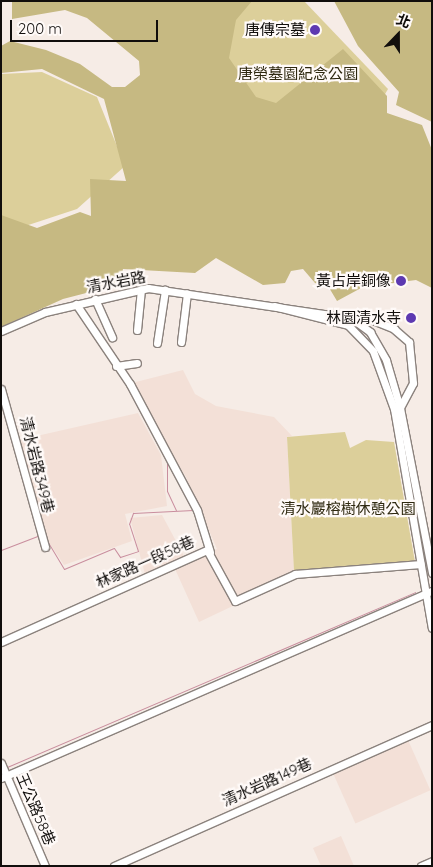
<!DOCTYPE html>
<html>
<head>
<meta charset="utf-8">
<style>
	body { margin:0 }
	#map { position:relative; width:433px; height:867px; overflow:hidden; background:#f6ece6; font-family:Quicksand,"Noto Sans TC",sans-serif }
	div>[style] { position:absolute }
	[style*='--x'] { left:calc(var(--x)*1px); top:calc(var(--y)*1px); width:calc(var(--w)*1px); rotate:calc(var(--a)*1deg) }
	.built>* { inset:0; background:#f3e0d7; transform-origin:0 0 }
	.green>* { inset:0; background:#dccf9a }
	.forest>* { inset:0; background:#c6b982 }
	.stream>* { height:1px; margin:-0.5px; padding:0 0.5px; transform-origin:0.5px; border-radius:0.5px; background:#c98e9e }
	.roads { filter:drop-shadow(1px 0 #8b827d) drop-shadow(-1px 0 #8b827d) drop-shadow(0 1px #8b827d) drop-shadow(0 -1px #8b827d) }
	.minor>* { height:7px; margin:-3.5px; padding:0 3.5px; transform-origin:3.5px; border-radius:3.5px; background:#fff }
	.dots>* { width:14px; height:14px; translate:-50% -50%; box-sizing:border-box; border:2px solid #fffaf8; border-radius:50% }
	span { translate:-50% -50%; white-space:nowrap; text-align:center; line-height:1.15; -webkit-text-stroke:4.5px #fffaf8; paint-order:stroke }
	.poi-label { font-size:15px; color:#110e0c }
	.right { translate:-100% -50%; text-align:right }
	.park-label { font-size:15px; color:#2f2910 }
	.street-label { font-size:15px; color:#110e0c }
	.frame { position:absolute; inset:0; border:2px solid #110e0c; pointer-events:none }
	.north { position:absolute; left:373px; top:10px; width:50px; height:50px; -webkit-text-stroke:4px #fffaf8; paint-order:stroke; rotate:22deg; font-size:14px; font-weight:700; line-height:20px; text-align:center; color:#110e0c }
	.north::after { content:''; display:block; margin:auto; width:18px; height:22px; background:#110e0c; clip-path:polygon(50% 0,100% 100%,50% 72%,0 100%) }
	.scale { position:absolute; left:10px; top:20px; width:148px; height:22px; box-sizing:border-box; border:2px solid #110e0c; border-top:0; padding-left:6px; font-size:15px; line-height:18px; white-space:nowrap; color:#110e0c; -webkit-text-stroke:4px #fffaf8; paint-order:stroke }
</style>
</head>
<body>
<div id="map">
	<div class="built">
		<i style="clip-path:polygon(183px 370px,195px 394px,216px 406px,274px 417px,292px 436px,287px 437px,294px 571px,290px 579px,199px 622px,175px 569px,217px 549px,186px 477px,128px 384px)"></i>
		<i style="clip-path:polygon(138px 413px,161px 455px,167px 506px,125px 514px,132px 541px,64px 565px,44px 535px,19px 440px)"></i>
		<i style="clip-path:polygon(162px 515px,184px 556px,145px 574px,130px 518px)"></i>
		<i style="left:408px;top:740px;width:55px;height:82px;rotate:66deg"></i>
		<i style="clip-path:polygon(341px 836px,354px 866px,321px 866px,313px 848px)"></i>
	</div>
	<div class="green">
		<i style="clip-path:polygon(198px 1px,304px 1px,388px 89px,377px 108px,271px 130px,216px 51px)"></i>
		<i style="clip-path:polygon(42px 72px,97px 97px,125px 166px,77px 209px,1px 234px,1px 74px)"></i>
		<i style="clip-path:polygon(345px 432px,350px 448px,366px 440px,394px 442px,415px 562px,294px 571px,287px 437px)"></i>
	</div>
	<div class="forest">
		<i style="clip-path:polygon(12px 1px,252px 1px,236px 20px,229px 58px,256px 97px,276px 103px,343px 49px,387px 96px,387px 113px,422px 125px,432px 150px,432px 288px,416px 280px,363px 287px,337px 301px,328px 286px,315px 283px,303px 269px,291px 271px,285px 283px,263px 285px,216px 258px,195px 273px,123px 269px,121px 284px,63px 299px,1px 327px,1px 215px,37px 228px,80px 212px,91px 216px,90px 179px,126px 181px,104px 99px,42px 69px,1px 73px,1px 46px,10px 41px,46px 50px,80px 64px,112px 87px,125px 87px,140px 75px,139px 61px,87px 18px,65px 10px,12px 19px)"></i>
		<i style="clip-path:polygon(334px 1px,432px 1px,432px 122px,396px 105px,399px 92px,358px 46px)"></i>
	</div>
	<div class="stream">
		<i style="--x:167;--y:461;--w:30;--a:90"></i>
		<i style="--x:167;--y:491;--w:21;--a:65"></i>
		<i style="--x:46;--y:539;--w:35;--a:59"></i>
		<i style="--x:64;--y:569;--w:54;--a:-22.8"></i>
		<i style="--x:114;--y:548;--w:11;--a:56"></i>
		<i style="--x:120;--y:557;--w:19;--a:-18"></i>
		<i style="--x:138;--y:551;--w:28;--a:-108"></i>
		<i style="--x:129;--y:524;--w:12;--a:-70"></i>
		<i style="--x:133;--y:513;--w:60;--a:-2.9"></i>
		<i style="--x:1;--y:550;--w:39;--a:-21"></i>
		<i style="--x:7;--y:767;--w:444;--a:-23.2"></i>
	</div>
	<div class="roads">
		<div class="minor">
			<i style="--x:95;--y:299;--w:42;--a:65.9"></i>
			<i style="--x:76;--y:304;--w:97;--a:56"></i>
			<i style="--x:130;--y:384;--w:143;--a:62"></i>
			<i style="--x:197;--y:510;--w:44;--a:72.8"></i>
			<i style="--x:274;--y:306;--w:76;--a:14.4"></i>
			<i style="--x:348;--y:325;--w:36;--a:46"></i>
			<i style="--x:373;--y:351;--w:62;--a:70.1"></i>
			<i style="--x:394;--y:409;--w:222;--a:80.2"></i>
			<i style="--x:350;--y:322;--w:12;--a:-35"></i>
			<i style="--x:360;--y:315;--w:37;--a:22"></i>
			<i style="--x:394;--y:329;--w:20;--a:41"></i>
			<i style="--x:409;--y:342;--w:41;--a:84.4"></i>
			<i style="--x:413;--y:383;--w:30;--a:118"></i>
			<i style="--x:137;--y:330;--w:41;--a:-84.4"></i>
			<i style="--x:1;--y:331;--w:48;--a:-23.4"></i>
			<i style="--x:45;--y:312;--w:106;--a:-13.1"></i>
			<i style="--x:148;--y:288;--w:205;--a:8.4"></i>
			<i style="--x:351;--y:318;--w:24;--a:36"></i>
			<i style="--x:370;--y:332;--w:32;--a:60"></i>
			<i style="--x:386;--y:360;--w:50;--a:73.7"></i>
			<i style="--x:400;--y:408;--w:168;--a:79"></i>
			<i style="--x:181;--y:342;--w:49;--a:-83"></i>
			<i style="--x:157;--y:343;--w:54;--a:-81.4"></i>
			<i style="--x:116;--y:366;--w:21;--a:-8"></i>
			<i style="--x:1;--y:389;--w:164;--a:74.4"></i>
			<i style="--x:1;--y:642;--w:226;--a:-24.1"></i>
			<i style="--x:207;--y:550;--w:58;--a:61.2"></i>
			<i style="--x:235;--y:601;--w:66;--a:-24.2"></i>
			<i style="--x:295;--y:574;--w:126;--a:-4.5"></i>
			<i style="--x:1;--y:763;--w:112;--a:66.9"></i>
			<i style="--x:1;--y:778;--w:470;--a:-23.5"></i>
			<i style="--x:114;--y:866;--w:348;--a:-23.9"></i>
			<i style="--x:421;--y:866;--w:12;--a:-24"></i>
		</div>
	</div>
	<div class="dots">
		<i style="left:315px;top:30px;background:#5d39b1"></i>
		<i style="left:401px;top:281px;background:#5d39b1"></i>
		<i style="left:411px;top:318px;background:#5d39b1"></i>
	</div>
	<div class="poi-label">
		<span class="right" style="left:305px;top:30px">唐傳宗墓</span>
		<span class="right" style="left:391px;top:281px">黃占岸銅像</span>
		<span class="right" style="left:401px;top:318px">林園清水寺</span>
	</div>
	<div class="park-label">
		<span style="left:298px;top:74px">唐榮墓園紀念公園</span>
		<span style="left:348px;top:509px">清水巖榕樹休憩公園</span>
	</div>
	<div class="street-label">
		<span style="left:116px;top:282px;rotate:-11deg">清水岩路</span>
		<span style="left:37px;top:465px;rotate:76deg">清水岩路349巷</span>
		<span style="left:145px;top:562px;rotate:-24deg">林家路一段58巷</span>
		<span style="left:267px;top:782px;rotate:-24deg">清水岩路149巷</span>
		<span style="left:36px;top:809px;rotate:67deg">王公路58巷</span>
	</div>
	<div class="frame"></div>
	<div class="north">北</div>
	<div class="scale">200 m</div>
</div>
</body>
</html>
